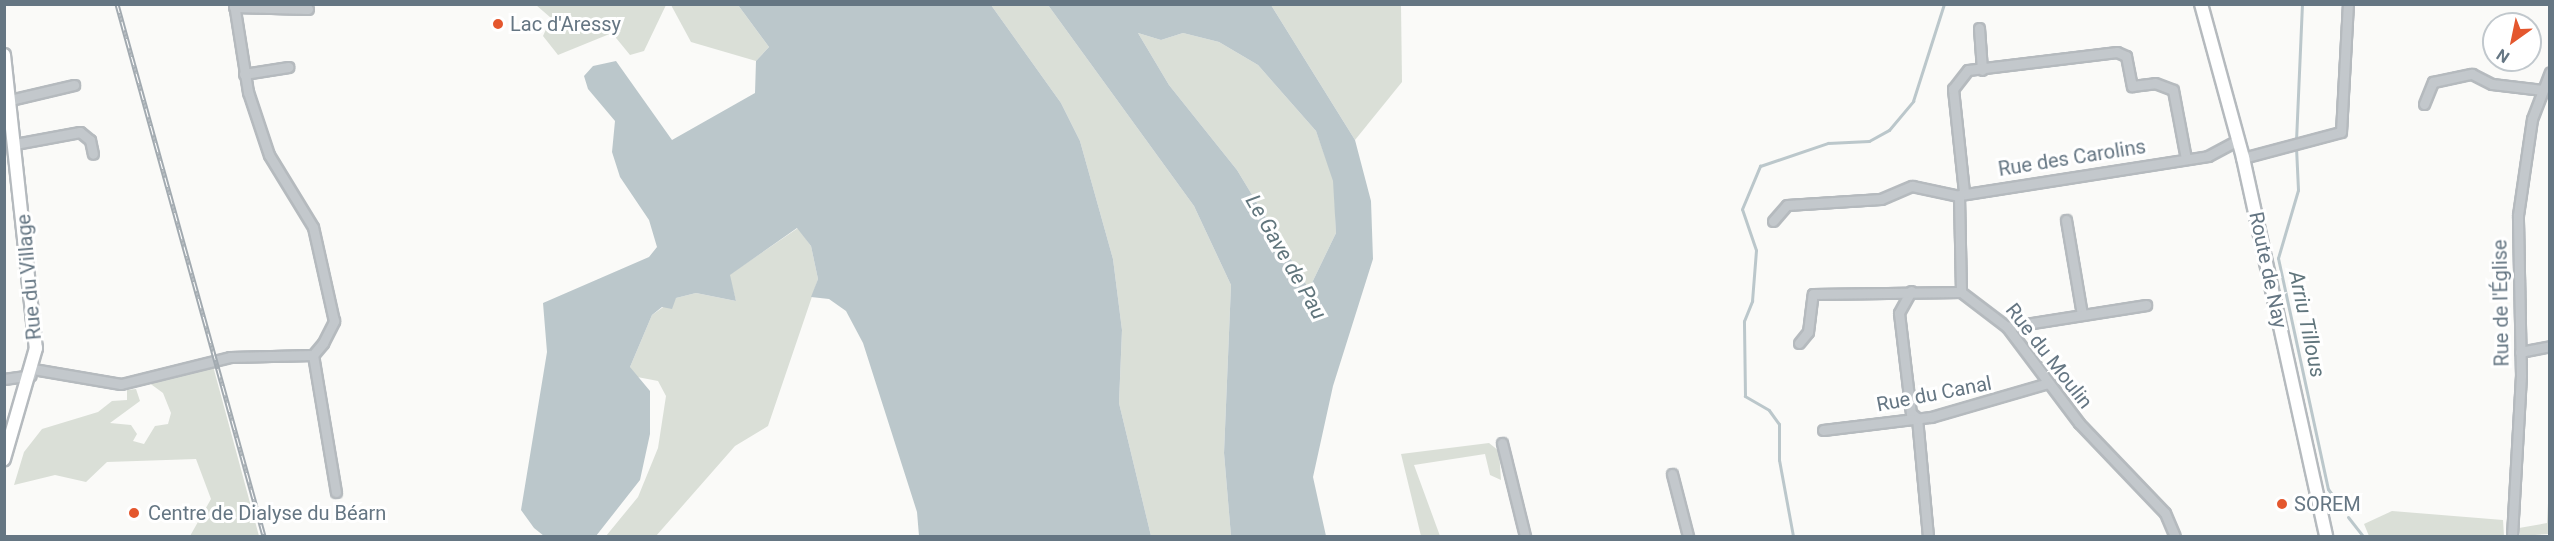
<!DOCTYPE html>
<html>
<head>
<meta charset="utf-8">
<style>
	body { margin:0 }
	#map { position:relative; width:2554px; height:541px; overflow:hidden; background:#fafaf8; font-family:Roboto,sans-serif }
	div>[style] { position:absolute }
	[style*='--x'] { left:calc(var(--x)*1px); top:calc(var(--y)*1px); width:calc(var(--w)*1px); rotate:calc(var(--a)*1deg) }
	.green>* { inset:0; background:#dadfd7 }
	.water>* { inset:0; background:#bbc7cb }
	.stream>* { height:3px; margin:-1.5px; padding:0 1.5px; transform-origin:1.5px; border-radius:1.5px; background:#bbc7cb }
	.roads { filter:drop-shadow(2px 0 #b5babe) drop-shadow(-2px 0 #b5babe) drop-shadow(0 2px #b5babe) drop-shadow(0 -2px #b5babe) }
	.minor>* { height:9px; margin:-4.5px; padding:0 4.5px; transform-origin:4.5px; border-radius:4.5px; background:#c3c8cc }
	.major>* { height:12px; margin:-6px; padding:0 6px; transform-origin:6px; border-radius:6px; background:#fff }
	.rail>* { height:5px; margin-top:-2.5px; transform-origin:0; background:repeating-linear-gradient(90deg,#fff 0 9px,#a2aab0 0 18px); box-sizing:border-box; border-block:2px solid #a2aab0 }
	.dots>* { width:16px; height:16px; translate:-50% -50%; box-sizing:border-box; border:3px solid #fff; border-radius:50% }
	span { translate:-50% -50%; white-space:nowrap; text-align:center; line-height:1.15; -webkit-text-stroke:6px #fff; paint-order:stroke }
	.poi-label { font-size:20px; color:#657683 }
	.left { translate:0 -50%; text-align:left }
	.street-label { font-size:20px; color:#657683 }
	.water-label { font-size:21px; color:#60757c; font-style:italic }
	.frame { position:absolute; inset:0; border:6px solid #657683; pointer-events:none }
	.north { position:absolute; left:2482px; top:12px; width:60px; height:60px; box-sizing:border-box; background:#fff; border:2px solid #c1c8cd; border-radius:50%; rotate:213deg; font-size:16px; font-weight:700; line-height:24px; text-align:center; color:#657683 }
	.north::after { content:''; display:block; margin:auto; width:21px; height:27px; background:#e4572e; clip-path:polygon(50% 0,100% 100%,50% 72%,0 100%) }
</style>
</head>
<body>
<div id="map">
	<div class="green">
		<i style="clip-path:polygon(536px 5px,666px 5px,644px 51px,630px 55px,612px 33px,558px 55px,543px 36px,551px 18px)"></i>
		<i style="clip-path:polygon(671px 5px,738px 5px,769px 47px,756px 61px,691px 42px)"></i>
		<i style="clip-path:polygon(991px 5px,1048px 5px,1194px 206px,1231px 285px,1224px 453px,1231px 536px,1151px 536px,1119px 403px,1122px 330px,1113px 259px,1080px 141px,1061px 103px)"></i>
		<i style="clip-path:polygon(1271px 5px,1401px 5px,1402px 82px,1355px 140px)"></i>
		<i style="clip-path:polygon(1138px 33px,1161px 40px,1183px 33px,1219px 42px,1258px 65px,1316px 131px,1334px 181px,1336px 233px,1309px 289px,1237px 170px,1169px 85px)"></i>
		<i style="clip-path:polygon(798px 228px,811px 246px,818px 279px,768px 426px,735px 446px,656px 536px,606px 536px,638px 497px,658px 448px,666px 396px,658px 381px,632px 376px,630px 367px,652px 315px,676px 298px,696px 293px,736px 301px,729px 275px)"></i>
		<i style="clip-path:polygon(213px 366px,259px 536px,190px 536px,211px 499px,196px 459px,107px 462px,86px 482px,55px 475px,14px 485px,24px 452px,42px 429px,98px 412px,112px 401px,127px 400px,127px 390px,136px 389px,140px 401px,110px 423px,131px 425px,137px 434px,133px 441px,144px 444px,155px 426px,168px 424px,171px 413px,163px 393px,148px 382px)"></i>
		<i style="clip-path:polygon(1489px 443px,1499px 451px,1501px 480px,1490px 475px,1485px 454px,1414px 465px,1440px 536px,1421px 536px,1401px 454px)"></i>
		<i style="clip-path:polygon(2549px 483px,2549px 534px,2520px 536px,2519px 528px,2547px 523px)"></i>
		<i style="clip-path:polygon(2392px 511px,2503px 520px,2504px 536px,2369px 536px,2364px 524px)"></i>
	</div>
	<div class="water">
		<i style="clip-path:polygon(738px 5px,991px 5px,1061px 103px,1080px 141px,1113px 259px,1122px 330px,1119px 403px,1151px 536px,919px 536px,917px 512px,863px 343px,846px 311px,829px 299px,811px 297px,818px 279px,811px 246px,797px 228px,730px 275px,736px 301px,696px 293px,676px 298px,672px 309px,662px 307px,652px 315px,630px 367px,650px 391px,650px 434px,640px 480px,596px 536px,544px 536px,534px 528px,521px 510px,547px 352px,543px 303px,649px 257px,657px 247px,649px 220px,620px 177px,612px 152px,615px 121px,588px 89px,584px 76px,593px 66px,616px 61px,672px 140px,755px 93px,756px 61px,769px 47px)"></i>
		<i style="clip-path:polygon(evenodd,1048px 5px,1271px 5px,1355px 140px,1371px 201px,1373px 259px,1333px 386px,1313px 477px,1326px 536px,1231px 536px,1224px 453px,1231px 285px,1194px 206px,1048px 5px,1138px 33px,1161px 40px,1183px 33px,1219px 42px,1258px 65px,1316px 131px,1333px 181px,1336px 233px,1309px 289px,1237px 170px,1169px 85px,1138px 33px)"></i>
	</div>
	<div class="stream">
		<i style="--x:2296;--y:141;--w:137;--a:-87.5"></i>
		<i style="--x:2296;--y:147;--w:43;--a:87.3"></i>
		<i style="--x:2298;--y:190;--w:71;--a:106.4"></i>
		<i style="--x:2278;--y:258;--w:236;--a:77.8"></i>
		<i style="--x:2328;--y:489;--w:17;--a:54"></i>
		<i style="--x:2348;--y:517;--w:24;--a:52"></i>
		<i style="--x:1793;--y:536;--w:77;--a:-100.4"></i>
		<i style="--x:1779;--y:460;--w:36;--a:-90"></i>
		<i style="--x:1779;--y:424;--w:17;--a:-126"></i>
		<i style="--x:1769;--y:410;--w:28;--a:-150"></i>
		<i style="--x:1745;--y:396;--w:75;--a:-90.8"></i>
		<i style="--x:1744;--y:321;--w:22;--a:-68"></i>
		<i style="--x:1752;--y:301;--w:51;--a:-85.5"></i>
		<i style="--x:1756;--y:250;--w:43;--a:-108.9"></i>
		<i style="--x:1742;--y:209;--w:47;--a:-67.3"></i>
		<i style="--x:1760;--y:166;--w:72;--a:-18.7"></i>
		<i style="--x:1828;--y:143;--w:41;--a:-2.8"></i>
		<i style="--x:1869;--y:141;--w:23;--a:-29"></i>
		<i style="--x:1889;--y:130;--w:38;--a:-50"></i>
		<i style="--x:1913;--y:101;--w:102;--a:-72.3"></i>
	</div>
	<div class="roads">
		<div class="minor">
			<i style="--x:234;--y:7;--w:74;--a:1.5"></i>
			<i style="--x:1979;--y:28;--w:42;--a:85.9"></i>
			<i style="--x:244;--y:74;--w:45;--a:-9"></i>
			<i style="--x:10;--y:100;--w:66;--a:-13.2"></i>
			<i style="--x:2424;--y:104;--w:24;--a:-68"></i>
			<i style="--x:2433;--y:82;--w:40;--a:-12"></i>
			<i style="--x:2472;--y:74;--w:22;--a:27"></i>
			<i style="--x:2492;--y:84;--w:51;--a:6.7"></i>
			<i style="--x:15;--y:144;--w:66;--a:-10.5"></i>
			<i style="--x:80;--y:132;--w:13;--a:39"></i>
			<i style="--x:90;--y:140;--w:14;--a:78"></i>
			<i style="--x:2243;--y:158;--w:101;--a:-14.9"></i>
			<i style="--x:2341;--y:132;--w:128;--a:-86.9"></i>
			<i style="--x:1964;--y:192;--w:104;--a:-96.1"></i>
			<i style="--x:1953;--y:89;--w:24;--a:-52"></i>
			<i style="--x:1968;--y:70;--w:150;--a:-6.9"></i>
			<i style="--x:2117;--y:52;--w:10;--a:24"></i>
			<i style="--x:2126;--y:56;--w:31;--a:79"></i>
			<i style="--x:2132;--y:86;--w:23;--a:-7"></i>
			<i style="--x:2155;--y:83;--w:19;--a:21"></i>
			<i style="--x:2173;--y:90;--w:70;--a:79.3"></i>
			<i style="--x:1960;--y:195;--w:251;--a:-8.9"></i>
			<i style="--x:2208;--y:156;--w:34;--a:-28"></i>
			<i style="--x:2066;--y:220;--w:96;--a:80.4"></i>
			<i style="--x:1773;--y:221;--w:21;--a:-49"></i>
			<i style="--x:1787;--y:205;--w:94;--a:-3.7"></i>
			<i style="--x:1881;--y:199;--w:34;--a:-23"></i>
			<i style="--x:1912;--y:186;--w:48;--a:12"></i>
			<i style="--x:1959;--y:196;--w:96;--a:88.8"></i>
			<i style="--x:1961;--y:292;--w:58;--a:37.3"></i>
			<i style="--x:2007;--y:327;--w:120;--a:53.1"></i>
			<i style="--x:2079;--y:423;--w:124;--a:46.3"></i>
			<i style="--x:2165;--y:513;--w:25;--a:67"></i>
			<i style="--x:1911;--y:291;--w:25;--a:119"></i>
			<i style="--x:1899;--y:313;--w:101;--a:83.2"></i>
			<i style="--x:1911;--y:413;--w:8;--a:40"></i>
			<i style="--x:1917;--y:418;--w:119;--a:84.7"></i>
			<i style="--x:2007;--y:327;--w:141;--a:-9"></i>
			<i style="--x:1799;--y:343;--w:14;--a:-51"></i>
			<i style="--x:1808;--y:332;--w:38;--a:-83"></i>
			<i style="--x:1813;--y:294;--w:148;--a:-0.8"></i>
			<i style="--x:2520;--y:352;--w:31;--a:-11"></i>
			<i style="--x:313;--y:355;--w:139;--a:80.5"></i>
			<i style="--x:33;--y:369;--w:89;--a:9.7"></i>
			<i style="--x:121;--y:384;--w:112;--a:-13.9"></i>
			<i style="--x:230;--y:357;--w:83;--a:-1.4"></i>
			<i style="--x:313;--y:355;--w:16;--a:-50"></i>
			<i style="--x:323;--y:343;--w:25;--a:-63"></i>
			<i style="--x:334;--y:321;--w:96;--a:-102.6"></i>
			<i style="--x:313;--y:227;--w:84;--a:-121.4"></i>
			<i style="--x:269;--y:155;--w:66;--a:-108.4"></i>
			<i style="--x:248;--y:92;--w:89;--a:-99"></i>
			<i style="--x:4;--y:379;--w:27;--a:-8"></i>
			<i style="--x:1823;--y:430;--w:109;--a:-6.9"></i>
			<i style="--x:1931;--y:417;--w:122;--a:-16.2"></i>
			<i style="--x:1502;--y:443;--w:96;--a:76.1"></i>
			<i style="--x:1672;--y:474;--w:64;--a:75.5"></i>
			<i style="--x:2512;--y:536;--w:160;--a:-86.8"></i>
			<i style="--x:2521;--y:376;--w:161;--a:-91.1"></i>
			<i style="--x:2518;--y:215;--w:97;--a:-81.7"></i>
			<i style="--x:2532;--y:119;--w:50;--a:-69"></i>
		</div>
		<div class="major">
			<i style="--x:2201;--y:4;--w:160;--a:74.7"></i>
			<i style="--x:2243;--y:158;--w:387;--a:77.6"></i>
			<i style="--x:4;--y:55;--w:295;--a:83.8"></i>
			<i style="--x:36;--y:348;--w:116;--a:106.1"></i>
		</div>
	</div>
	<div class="rail">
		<i style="--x:117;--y:4;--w:552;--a:74.55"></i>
	</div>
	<div class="dots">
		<i style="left:498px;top:24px;background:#e4572e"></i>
		<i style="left:2282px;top:504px;background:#e4572e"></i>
		<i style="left:134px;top:513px;background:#e4572e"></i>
	</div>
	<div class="poi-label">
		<span class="left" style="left:510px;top:24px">Lac d'Aressy</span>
		<span class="left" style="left:2294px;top:504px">SOREM</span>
		<span class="left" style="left:148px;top:513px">Centre de Dialyse du Béarn</span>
	</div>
	<div class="street-label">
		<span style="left:2072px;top:158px;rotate:-9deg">Rue des Carolins</span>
		<span style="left:2268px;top:270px;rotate:78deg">Route de Nay</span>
		<span style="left:29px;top:277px;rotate:-95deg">Rue du Village</span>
		<span style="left:2501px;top:303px;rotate:-91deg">Rue de l'Église</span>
		<span style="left:2049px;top:356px;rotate:52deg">Rue du Moulin</span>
		<span style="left:1934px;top:394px;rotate:-11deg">Rue du Canal</span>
	</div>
	<div class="water-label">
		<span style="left:1286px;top:257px;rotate:60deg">Le Gave de Pau</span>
		<span style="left:2307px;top:324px;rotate:78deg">Arriu Tillous</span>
	</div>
	<div class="frame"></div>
	<div class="north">N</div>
</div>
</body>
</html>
